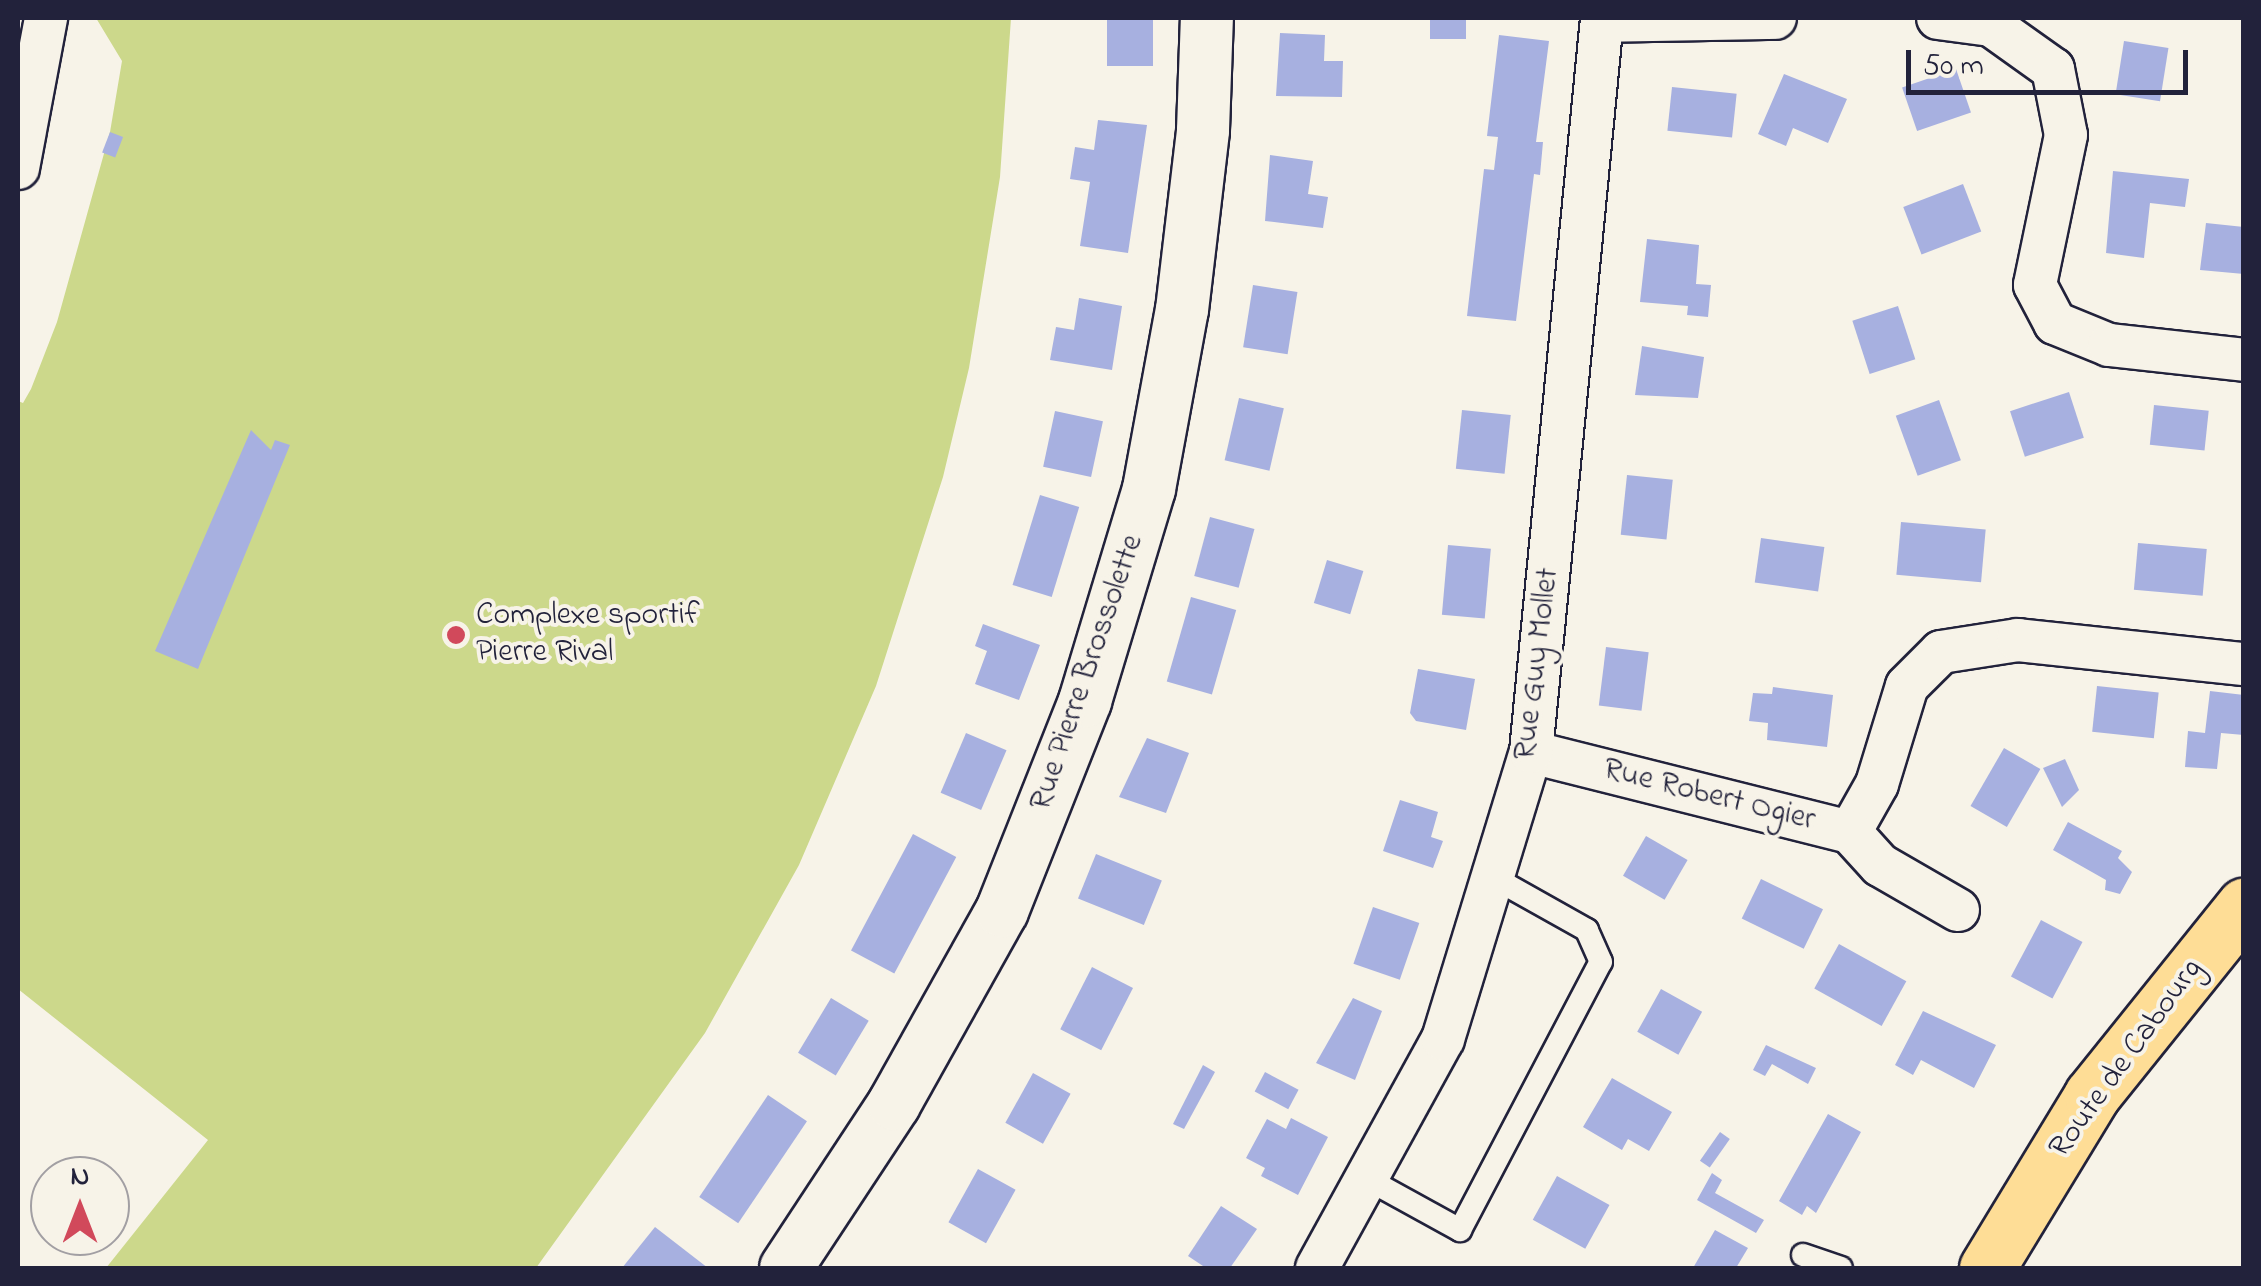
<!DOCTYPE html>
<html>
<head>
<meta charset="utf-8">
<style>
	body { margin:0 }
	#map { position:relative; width:2261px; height:1286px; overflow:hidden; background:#f7f3e8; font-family:"Indie Flower",sans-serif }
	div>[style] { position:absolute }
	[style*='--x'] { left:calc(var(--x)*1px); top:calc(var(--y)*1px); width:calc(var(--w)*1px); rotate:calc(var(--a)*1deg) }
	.green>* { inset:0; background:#ccd88b }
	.building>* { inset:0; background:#a7b0e0; transform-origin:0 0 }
	.roads { filter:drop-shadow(2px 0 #22223b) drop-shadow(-2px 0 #22223b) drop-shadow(0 2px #22223b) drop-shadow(0 -2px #22223b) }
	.service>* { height:22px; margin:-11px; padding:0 11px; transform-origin:11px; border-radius:11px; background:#f7f3e8 }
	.minor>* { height:42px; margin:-21px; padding:0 21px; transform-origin:21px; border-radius:21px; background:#f7f3e8 }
	.tertiary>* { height:52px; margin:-26px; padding:0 26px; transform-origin:26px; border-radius:26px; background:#f7f3e8 }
	.primary>* { height:55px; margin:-27.5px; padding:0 27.5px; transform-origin:27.5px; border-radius:27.5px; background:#fedd96 }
	.dots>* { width:28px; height:28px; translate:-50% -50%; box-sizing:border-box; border:5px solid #f7f3e8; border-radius:50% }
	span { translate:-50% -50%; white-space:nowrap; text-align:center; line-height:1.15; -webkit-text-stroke:8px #f7f3e8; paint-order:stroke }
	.poi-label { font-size:32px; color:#22223b }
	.left { translate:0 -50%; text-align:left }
	.street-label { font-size:32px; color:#22223b }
	.frame { position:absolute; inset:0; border:20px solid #22223b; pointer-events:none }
	.north { position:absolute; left:30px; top:1156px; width:100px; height:100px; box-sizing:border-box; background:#f7f3e8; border:2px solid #a29fa3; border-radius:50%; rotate:0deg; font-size:28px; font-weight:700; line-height:40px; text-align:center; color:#22223b }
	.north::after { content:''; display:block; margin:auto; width:35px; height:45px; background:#d1495b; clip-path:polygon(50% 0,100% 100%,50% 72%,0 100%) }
	.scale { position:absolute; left:1906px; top:50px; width:282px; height:45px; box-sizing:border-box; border:5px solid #22223b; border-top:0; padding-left:12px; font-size:30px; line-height:35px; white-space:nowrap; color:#22223b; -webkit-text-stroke:8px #f7f3e8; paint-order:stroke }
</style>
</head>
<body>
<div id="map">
	<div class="green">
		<i style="clip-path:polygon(96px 18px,1011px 18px,1000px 177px,969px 368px,943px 477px,876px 686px,799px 865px,705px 1033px,536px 1268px,106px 1268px,208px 1140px,18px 989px,18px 401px,23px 403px,31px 389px,57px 322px,110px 132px,122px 61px)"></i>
	</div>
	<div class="building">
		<i style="left:1107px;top:18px;width:46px;height:48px"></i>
		<i style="left:1430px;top:18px;width:36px;height:21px"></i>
		<i style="clip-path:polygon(1280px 33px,1325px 35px,1324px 61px,1343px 61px,1342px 97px,1276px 96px)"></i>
		<i style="clip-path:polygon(1499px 35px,1549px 41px,1536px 142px,1543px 142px,1540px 175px,1534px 174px,1516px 321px,1467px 316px,1484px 169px,1494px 170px,1498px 137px,1487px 136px)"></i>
		<i style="left:2124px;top:41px;width:45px;height:54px;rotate:9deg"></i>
		<i style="left:1956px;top:69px;width:46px;height:57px;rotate:71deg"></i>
		<i style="clip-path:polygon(1784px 74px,1847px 99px,1828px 143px,1793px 128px,1786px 146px,1758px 134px)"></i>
		<i style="left:1672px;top:87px;width:65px;height:44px;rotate:6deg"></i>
		<i style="clip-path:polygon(1098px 120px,1147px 125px,1128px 253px,1080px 246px,1090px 182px,1070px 179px,1075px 147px,1094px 150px)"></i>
		<i style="left:110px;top:132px;width:14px;height:22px;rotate:21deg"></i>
		<i style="clip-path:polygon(1270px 155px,1313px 161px,1308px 194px,1328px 197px,1323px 228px,1265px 221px)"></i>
		<i style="clip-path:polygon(2113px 171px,2189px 179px,2185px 207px,2150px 203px,2144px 258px,2106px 253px)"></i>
		<i style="left:1963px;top:184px;width:51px;height:64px;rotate:69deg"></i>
		<i style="clip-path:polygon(2206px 223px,2244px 227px,2244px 274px,2200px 270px)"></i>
		<i style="clip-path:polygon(1647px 239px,1699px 245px,1696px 284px,1711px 285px,1708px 317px,1687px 315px,1688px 306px,1640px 302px)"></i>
		<i style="left:1253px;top:285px;width:45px;height:63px;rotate:9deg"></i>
		<i style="clip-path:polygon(1079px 298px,1122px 306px,1112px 370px,1050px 360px,1056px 327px,1074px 330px)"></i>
		<i style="left:1898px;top:306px;width:56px;height:48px;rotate:72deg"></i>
		<i style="clip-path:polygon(1642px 346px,1704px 357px,1698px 398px,1635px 395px)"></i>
		<i style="left:2069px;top:392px;width:48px;height:62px;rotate:72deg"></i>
		<i style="left:1239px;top:398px;width:46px;height:64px;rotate:13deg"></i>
		<i style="left:1939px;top:400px;width:64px;height:46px;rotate:70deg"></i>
		<i style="left:2154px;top:405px;width:55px;height:40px;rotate:6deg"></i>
		<i style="left:1462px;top:410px;width:49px;height:59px;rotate:6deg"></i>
		<i style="left:1055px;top:411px;width:49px;height:57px;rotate:12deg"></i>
		<i style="clip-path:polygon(251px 430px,271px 450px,275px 440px,290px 445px,198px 669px,155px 651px)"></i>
		<i style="left:1627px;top:475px;width:46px;height:60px;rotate:6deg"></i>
		<i style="left:1040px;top:495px;width:41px;height:94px;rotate:17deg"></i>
		<i style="left:1210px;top:517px;width:46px;height:61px;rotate:15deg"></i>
		<i style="left:1901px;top:522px;width:85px;height:53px;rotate:5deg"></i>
		<i style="left:1761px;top:538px;width:64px;height:45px;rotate:8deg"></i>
		<i style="left:2138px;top:543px;width:69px;height:47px;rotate:5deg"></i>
		<i style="left:1448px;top:545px;width:43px;height:70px;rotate:5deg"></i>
		<i style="left:1327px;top:560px;width:38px;height:45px;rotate:17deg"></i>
		<i style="left:1191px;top:597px;width:47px;height:88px;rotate:16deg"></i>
		<i style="clip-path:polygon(983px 624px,1040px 645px,1019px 700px,975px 684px,987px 651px,975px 646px)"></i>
		<i style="left:1606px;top:647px;width:43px;height:59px;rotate:7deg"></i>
		<i style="clip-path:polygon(1418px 669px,1475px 679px,1466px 730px,1416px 721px,1410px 713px)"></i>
		<i style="left:2097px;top:686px;width:62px;height:46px;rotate:6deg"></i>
		<i style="clip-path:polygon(1773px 687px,1833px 695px,1827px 747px,1767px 740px,1768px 723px,1749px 721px,1753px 693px,1772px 694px)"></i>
		<i style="clip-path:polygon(2210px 691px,2244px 695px,2244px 735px,2221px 733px,2217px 769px,2185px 767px,2188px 731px,2205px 733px)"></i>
		<i style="left:966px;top:733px;width:44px;height:65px;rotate:23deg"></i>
		<i style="clip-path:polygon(1147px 738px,1189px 753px,1166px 813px,1119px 797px)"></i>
		<i style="left:2004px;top:748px;width:42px;height:67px;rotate:30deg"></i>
		<i style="clip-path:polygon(2065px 759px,2079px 790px,2062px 807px,2043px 768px)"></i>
		<i style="clip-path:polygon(1400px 800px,1438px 812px,1431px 837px,1443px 841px,1433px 868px,1383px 851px)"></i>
		<i style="clip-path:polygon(2068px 822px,2122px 851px,2118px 858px,2132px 872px,2120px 894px,2105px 890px,2106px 880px,2053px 850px)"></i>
		<i style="left:913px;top:834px;width:49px;height:132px;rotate:28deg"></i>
		<i style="left:1646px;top:836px;width:48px;height:46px;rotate:30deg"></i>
		<i style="left:1096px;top:854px;width:71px;height:48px;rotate:22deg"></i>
		<i style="left:1761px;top:879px;width:69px;height:44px;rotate:26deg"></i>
		<i style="left:1373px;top:907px;width:49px;height:60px;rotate:19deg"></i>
		<i style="left:2041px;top:920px;width:47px;height:64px;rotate:28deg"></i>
		<i style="left:1839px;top:944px;width:77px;height:51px;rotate:29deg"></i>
		<i style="left:1092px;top:967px;width:46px;height:70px;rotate:27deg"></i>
		<i style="left:1661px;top:989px;width:47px;height:49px;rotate:29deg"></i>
		<i style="left:831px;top:998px;width:44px;height:64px;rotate:31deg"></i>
		<i style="clip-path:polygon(1353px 998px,1382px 1011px,1355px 1080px,1316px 1063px)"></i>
		<i style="clip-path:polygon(1923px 1011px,1996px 1045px,1974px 1088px,1921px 1060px,1913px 1075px,1895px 1065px)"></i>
		<i style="clip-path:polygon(1766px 1045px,1816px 1068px,1808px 1084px,1772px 1064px,1765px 1076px,1753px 1070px)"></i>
		<i style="clip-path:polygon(1203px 1065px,1215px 1072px,1184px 1129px,1173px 1124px)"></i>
		<i style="left:1265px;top:1072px;width:38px;height:22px;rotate:28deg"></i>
		<i style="left:1033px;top:1073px;width:43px;height:57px;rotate:29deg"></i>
		<i style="clip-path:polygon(1612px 1078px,1672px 1112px,1649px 1151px,1628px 1139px,1622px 1150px,1583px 1127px)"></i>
		<i style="left:768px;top:1095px;width:47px;height:123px;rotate:34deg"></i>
		<i style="clip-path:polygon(1828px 1114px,1861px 1132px,1816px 1213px,1807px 1206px,1802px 1215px,1779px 1201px)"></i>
		<i style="clip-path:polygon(1291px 1118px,1328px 1137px,1298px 1195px,1261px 1176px,1265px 1168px,1246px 1158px,1267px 1119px,1286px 1129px)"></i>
		<i style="left:1720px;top:1132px;width:12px;height:35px;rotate:35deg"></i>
		<i style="left:978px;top:1169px;width:43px;height:61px;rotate:29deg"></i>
		<i style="clip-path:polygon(1712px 1173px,1722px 1180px,1715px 1193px,1764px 1220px,1756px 1233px,1697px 1200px)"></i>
		<i style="left:1557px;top:1176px;width:60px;height:50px;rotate:29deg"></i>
		<i style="clip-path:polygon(1221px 1206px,1257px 1229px,1230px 1268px,1206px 1268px,1188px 1256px)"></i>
		<i style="clip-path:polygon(655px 1227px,708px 1268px,622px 1268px)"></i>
		<i style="clip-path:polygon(1715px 1230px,1748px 1248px,1736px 1268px,1693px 1268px)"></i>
	</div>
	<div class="roads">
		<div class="service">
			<i style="--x:1369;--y:1180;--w:104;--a:28.8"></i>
			<i style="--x:1460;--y:1230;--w:303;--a:-62.3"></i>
			<i style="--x:1601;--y:962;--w:35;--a:-114"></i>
			<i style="--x:1587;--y:930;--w:104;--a:-150.7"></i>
			<i style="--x:1803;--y:1255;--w:40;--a:18.9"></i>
		</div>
		<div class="minor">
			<i style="--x:1938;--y:18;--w:53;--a:7.5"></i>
			<i style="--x:1991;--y:25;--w:76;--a:35.4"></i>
			<i style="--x:2053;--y:69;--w:67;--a:78.9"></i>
			<i style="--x:2066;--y:135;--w:153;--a:101.7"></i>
			<i style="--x:2035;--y:285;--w:43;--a:62.2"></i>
			<i style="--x:2055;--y:323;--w:58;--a:22.2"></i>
			<i style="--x:2109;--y:345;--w:136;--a:6.3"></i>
			<i style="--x:1602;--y:21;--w:173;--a:-1"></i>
			<i style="--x:18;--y:168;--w:153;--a:-79.4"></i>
			<i style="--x:1531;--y:752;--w:329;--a:14.1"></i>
			<i style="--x:1850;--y:832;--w:55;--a:-60.6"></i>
			<i style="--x:1877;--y:784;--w:102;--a:-73"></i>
			<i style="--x:1907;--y:686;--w:48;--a:-45"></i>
			<i style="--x:1941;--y:652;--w:78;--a:-8.9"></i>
			<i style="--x:2018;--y:640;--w:227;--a:6.1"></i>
			<i style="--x:1850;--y:832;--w:45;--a:47.7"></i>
			<i style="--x:1880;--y:865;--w:90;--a:30"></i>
			<i style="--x:1317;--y:1268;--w:261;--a:-61.2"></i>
			<i style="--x:1443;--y:1039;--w:300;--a:-73"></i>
			<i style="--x:1531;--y:752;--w:737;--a:-84.47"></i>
		</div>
		<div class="tertiary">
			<i style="--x:786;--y:1268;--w:196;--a:-56.6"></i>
			<i style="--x:894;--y:1104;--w:221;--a:-60.8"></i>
			<i style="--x:1002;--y:911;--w:226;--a:-68.4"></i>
			<i style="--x:1085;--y:701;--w:221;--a:-73.2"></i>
			<i style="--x:1149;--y:489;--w:182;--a:-79.6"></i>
			<i style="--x:1182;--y:310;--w:181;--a:-83.3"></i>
			<i style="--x:1203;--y:130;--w:112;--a:-88"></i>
		</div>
		<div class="primary">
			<i style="--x:1987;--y:1268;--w:202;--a:-58.7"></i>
			<i style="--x:2092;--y:1095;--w:243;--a:-51.2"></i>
		</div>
	</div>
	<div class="dots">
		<i style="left:456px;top:635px;background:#d1495b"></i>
	</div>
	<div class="poi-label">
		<span class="left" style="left:476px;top:635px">Complexe sportif<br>Pierre Rival</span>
	</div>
	<div class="street-label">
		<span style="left:1538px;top:664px;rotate:-83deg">Rue Guy Mollet</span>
		<span style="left:1088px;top:673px;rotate:-71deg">Rue Pierre Brossolette</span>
		<span style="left:1709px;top:796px;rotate:14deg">Rue Robert Ogier</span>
		<span style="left:2127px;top:1059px;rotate:-54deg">Route de Cabourg</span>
	</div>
	<div class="frame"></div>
	<div class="north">N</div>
	<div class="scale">50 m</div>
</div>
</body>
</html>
